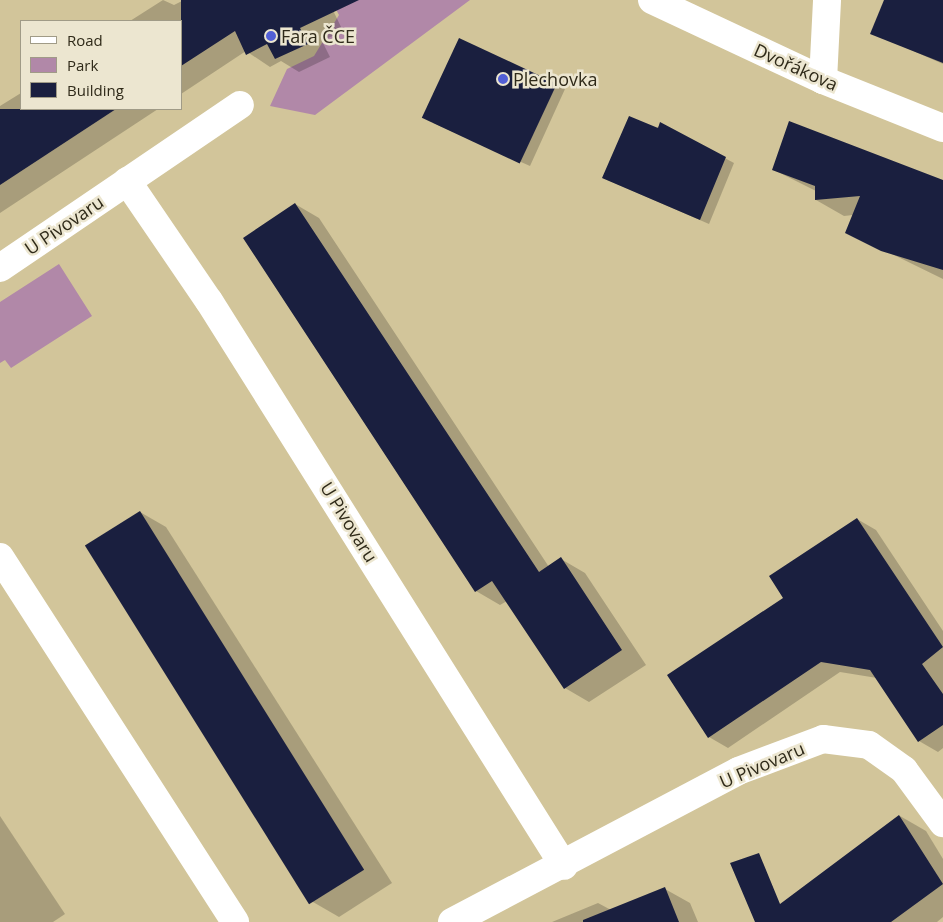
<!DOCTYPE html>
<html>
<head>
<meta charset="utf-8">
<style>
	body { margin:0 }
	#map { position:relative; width:943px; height:922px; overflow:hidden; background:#d2c59a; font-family:"Open Sans",sans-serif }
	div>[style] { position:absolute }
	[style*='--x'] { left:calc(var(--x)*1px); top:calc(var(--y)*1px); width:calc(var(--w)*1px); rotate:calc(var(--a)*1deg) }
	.green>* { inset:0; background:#b188a8 }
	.shadow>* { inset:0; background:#0003 }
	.building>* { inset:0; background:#1a1f3f; transform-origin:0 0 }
	.minor>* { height:28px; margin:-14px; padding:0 14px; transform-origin:14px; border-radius:14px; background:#fff }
	.major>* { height:28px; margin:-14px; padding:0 14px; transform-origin:14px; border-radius:14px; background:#fff }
	.dots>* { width:14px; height:14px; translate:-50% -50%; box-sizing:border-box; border:2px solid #ece6d0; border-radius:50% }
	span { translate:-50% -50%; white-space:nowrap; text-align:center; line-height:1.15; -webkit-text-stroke:5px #ece6d0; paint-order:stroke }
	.poi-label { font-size:18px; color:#2f2a19 }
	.left { translate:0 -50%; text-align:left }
	.street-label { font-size:18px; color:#2f2a19 }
	.legend { position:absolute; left:20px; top:20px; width:162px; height:90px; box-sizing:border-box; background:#ece6d0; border:1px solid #a09b87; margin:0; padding:6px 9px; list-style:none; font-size:15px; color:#2f2a19 }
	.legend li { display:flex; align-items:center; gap:10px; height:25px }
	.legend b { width:25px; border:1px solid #a09b87 }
</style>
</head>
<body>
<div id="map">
	<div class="green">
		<i style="clip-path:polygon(331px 0,470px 0,315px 115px,270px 106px,287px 69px,314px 56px,339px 15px)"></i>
		<i style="clip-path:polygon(59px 264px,92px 316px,11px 368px,5px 360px,0 363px,0 302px)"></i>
	</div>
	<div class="shadow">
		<i style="clip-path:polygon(163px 0,174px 5px,184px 0,328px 0,343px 31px,322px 41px,330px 57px,299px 72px,281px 61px,270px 67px,246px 51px,181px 94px,181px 21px,130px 21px)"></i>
		<i style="clip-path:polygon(886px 0,943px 0,943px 64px,872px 33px)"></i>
		<i style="clip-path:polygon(556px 84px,565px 89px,530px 166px,433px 123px)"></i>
		<i style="clip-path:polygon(21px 93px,21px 109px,158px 109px,0 213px,0 106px)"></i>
		<i style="clip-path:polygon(661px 124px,734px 163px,709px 224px,603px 178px)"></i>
		<i style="clip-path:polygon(774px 170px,943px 181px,943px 279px,847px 232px,853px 215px,844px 216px,816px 200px,816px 191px)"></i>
		<i style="clip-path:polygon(295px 204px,319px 218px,549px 567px,561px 559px,585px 573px,646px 665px,589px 702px,565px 688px,507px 601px,500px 605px,476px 591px)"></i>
		<i style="clip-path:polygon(140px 512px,166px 527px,392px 883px,339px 917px,313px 902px,87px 547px)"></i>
		<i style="clip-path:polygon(857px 519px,876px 530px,943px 631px,943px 748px,938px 752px,919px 741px,877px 678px,840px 672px,728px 748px,709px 737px,785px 598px)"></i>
		<i style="clip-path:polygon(0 816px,65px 914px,53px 922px,0 922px)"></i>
		<i style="clip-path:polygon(900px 816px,926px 831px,943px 859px,943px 917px,937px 922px,839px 922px)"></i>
		<i style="clip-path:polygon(665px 889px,690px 903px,698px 922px,552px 922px,598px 903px,611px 910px)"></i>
	</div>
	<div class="building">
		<i style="clip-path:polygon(181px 0,359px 0,300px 28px,308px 44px,275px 59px,267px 44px,246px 55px,235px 31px,181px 66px)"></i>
		<i style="clip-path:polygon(884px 0,943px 0,943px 63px,870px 34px)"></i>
		<i style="left:459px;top:38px;width:108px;height:88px;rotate:25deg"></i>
		<i style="clip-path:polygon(0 109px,116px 109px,0 185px)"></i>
		<i style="clip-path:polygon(629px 116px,658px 128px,660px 122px,726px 157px,700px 220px,602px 178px)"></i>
		<i style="clip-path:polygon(789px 121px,943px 180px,943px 270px,881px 251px,845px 233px,860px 196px,815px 200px,815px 186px,772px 170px)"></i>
		<i style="clip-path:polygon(295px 203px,539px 572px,561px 557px,622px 650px,564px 689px,492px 581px,475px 592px,243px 238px)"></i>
		<i style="left:140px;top:511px;width:423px;height:65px;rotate:58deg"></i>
		<i style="clip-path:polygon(857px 518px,943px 647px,922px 664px,943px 694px,943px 725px,918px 742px,870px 670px,821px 662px,708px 738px,667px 675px,783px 598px,769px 576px)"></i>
		<i style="clip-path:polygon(899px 815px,943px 884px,891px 922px,755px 922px,730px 863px,759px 853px,780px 904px)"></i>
		<i style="clip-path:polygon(665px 887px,679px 922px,583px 922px,583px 920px)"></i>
	</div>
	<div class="minor">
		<i style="--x:823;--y:80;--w:80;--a:-87.1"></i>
		<i style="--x:127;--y:181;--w:145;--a:55.7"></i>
		<i style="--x:209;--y:301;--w:667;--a:57.86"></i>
		<i style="--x:0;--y:268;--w:290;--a:-34.2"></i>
		<i style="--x:0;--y:557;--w:434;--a:57.2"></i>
		<i style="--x:452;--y:922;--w:323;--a:-27.8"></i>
		<i style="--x:738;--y:771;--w:91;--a:-20.6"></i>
		<i style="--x:823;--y:739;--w:46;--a:7.4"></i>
		<i style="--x:869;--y:745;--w:43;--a:35.5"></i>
		<i style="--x:904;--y:770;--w:66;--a:53.7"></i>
	</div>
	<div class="major">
		<i style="--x:652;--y:0;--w:189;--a:25.1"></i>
		<i style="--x:823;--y:80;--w:129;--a:21.8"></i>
	</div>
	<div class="dots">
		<i style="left:271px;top:36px;background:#525fd5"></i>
		<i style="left:503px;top:79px;background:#525fd5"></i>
	</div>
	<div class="poi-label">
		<span class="left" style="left:281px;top:36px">Fara ČCE</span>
		<span class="left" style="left:513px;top:79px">Plechovka</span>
	</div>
	<div class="street-label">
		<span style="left:796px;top:67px;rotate:24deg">Dvořákova</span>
		<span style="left:64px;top:225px;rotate:-34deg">U Pivovaru</span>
		<span style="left:349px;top:522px;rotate:58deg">U Pivovaru</span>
		<span style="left:762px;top:765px;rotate:-23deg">U Pivovaru</span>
	</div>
	<ul class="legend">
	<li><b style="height:6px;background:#fff"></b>Road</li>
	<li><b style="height:14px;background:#b188a8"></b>Park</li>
	<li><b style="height:14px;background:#1a1f3f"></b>Building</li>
	</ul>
</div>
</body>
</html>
